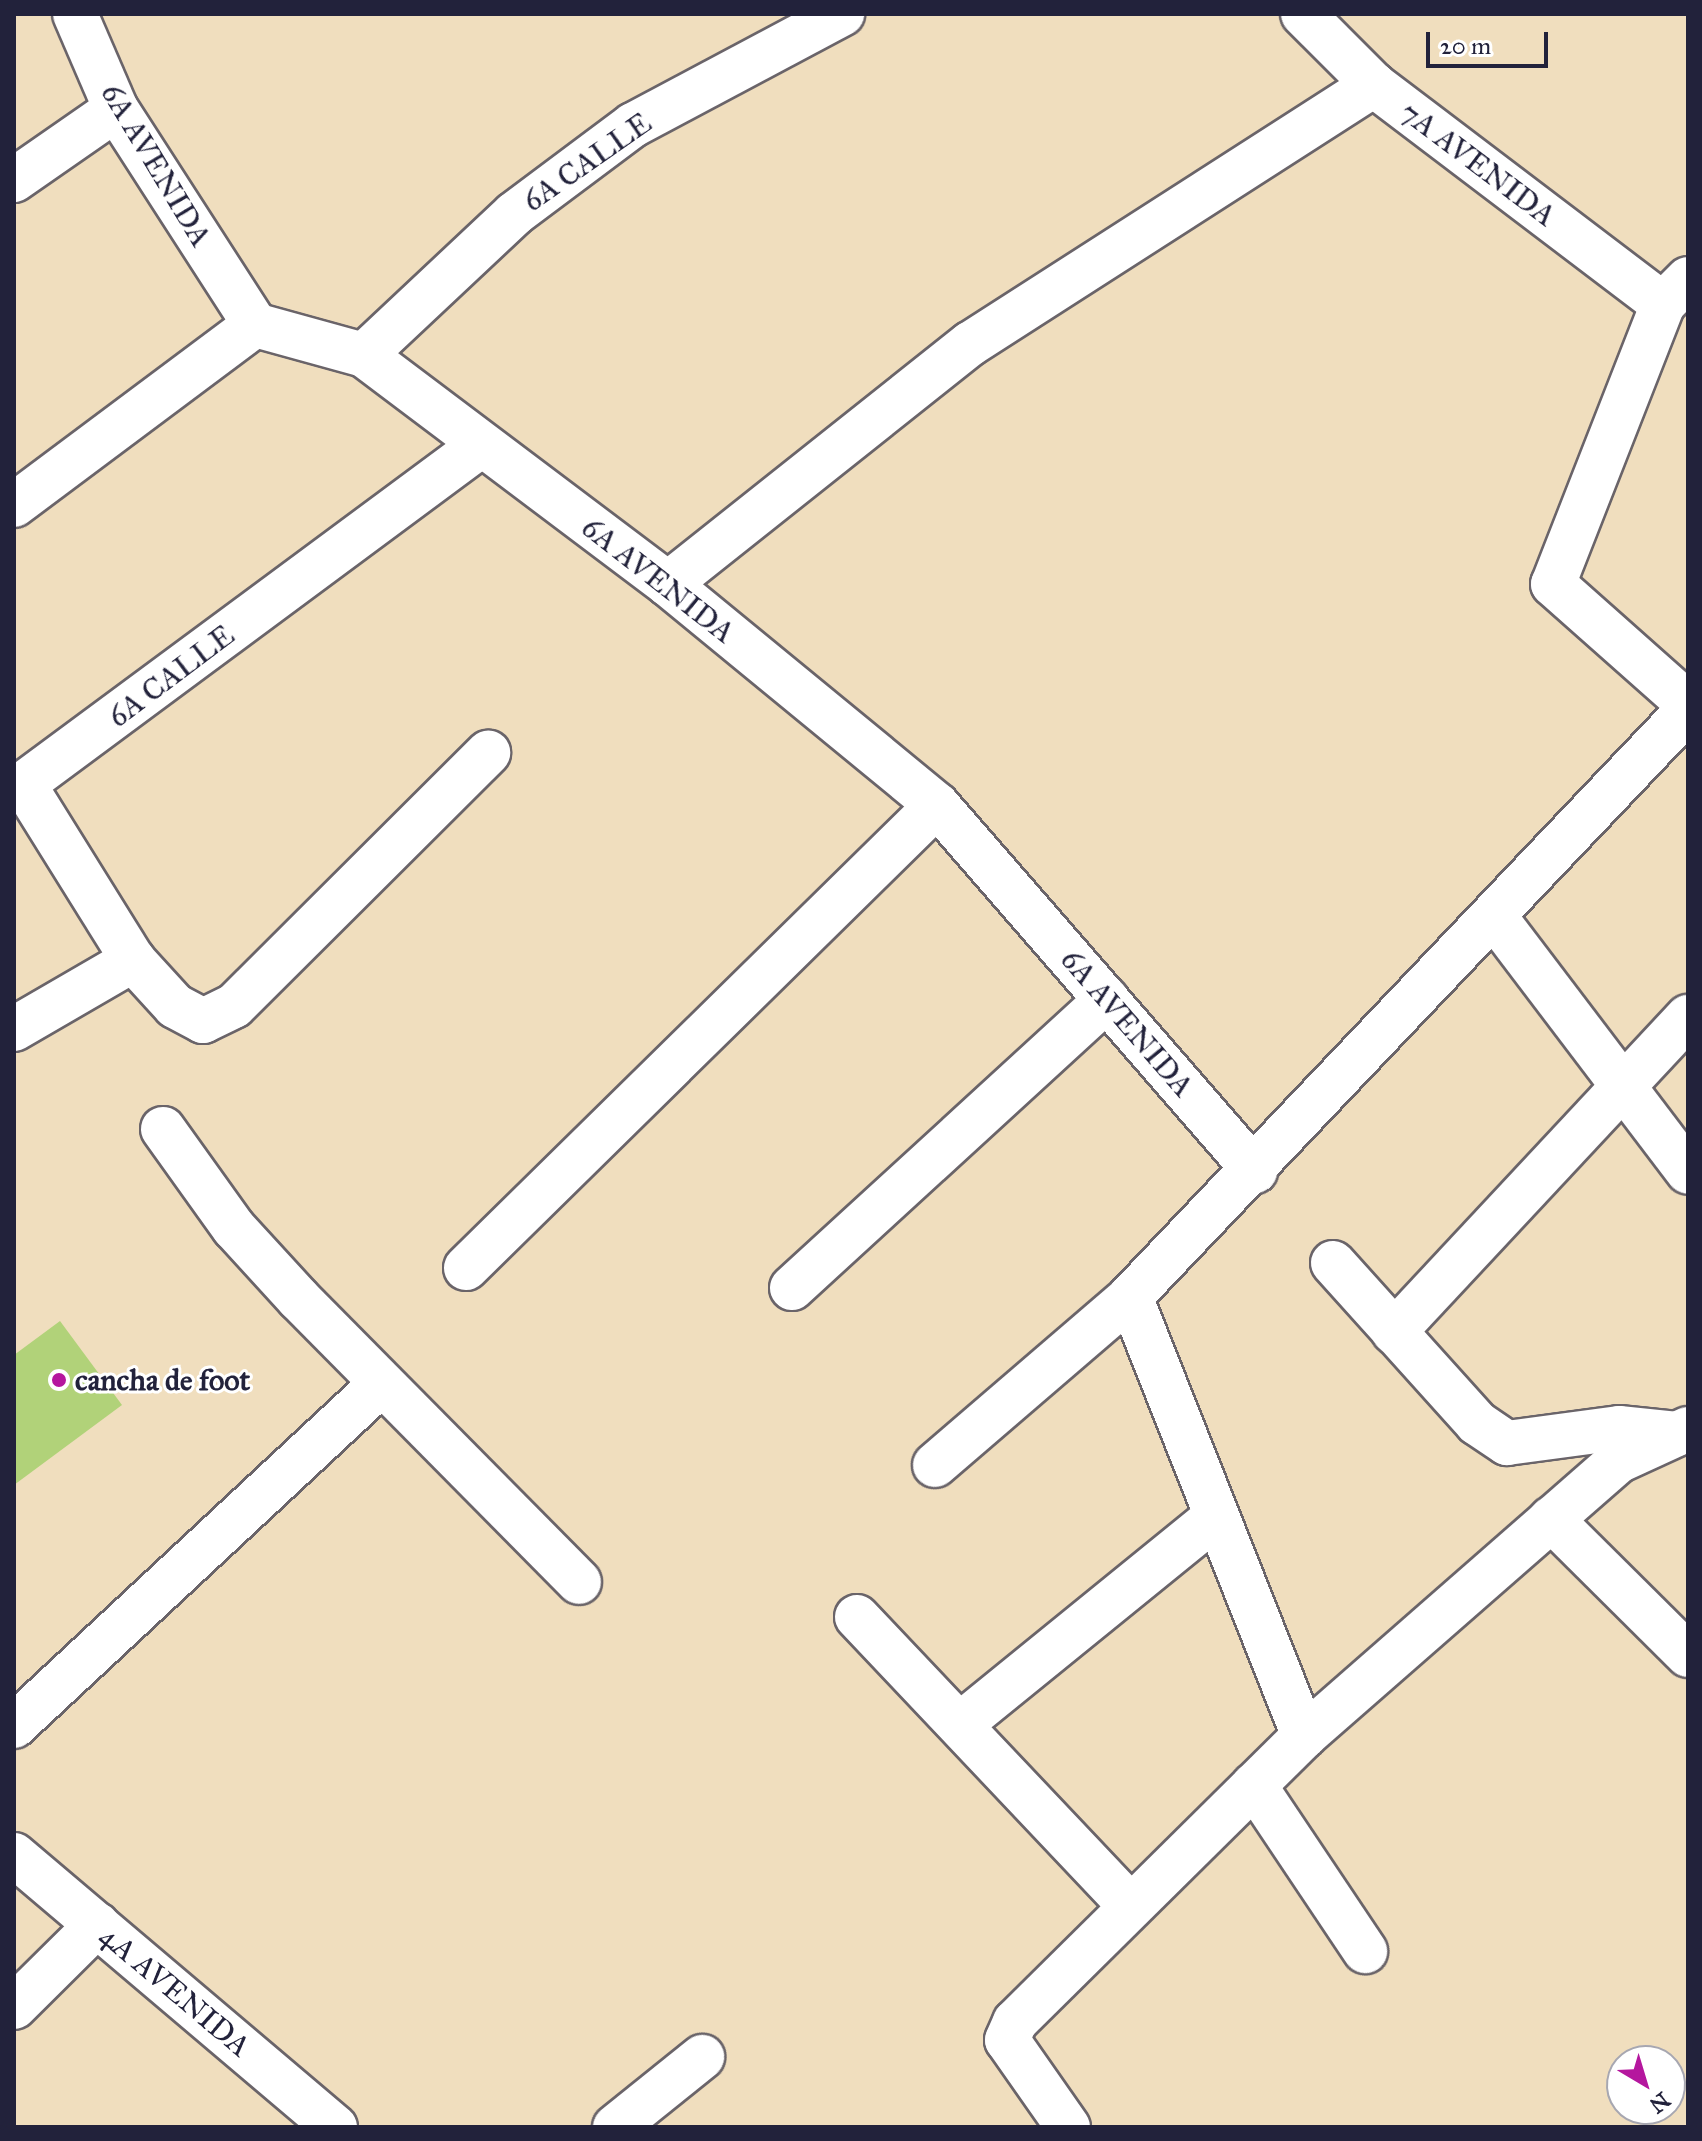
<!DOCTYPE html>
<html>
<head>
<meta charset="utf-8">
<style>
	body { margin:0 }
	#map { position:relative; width:1702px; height:2141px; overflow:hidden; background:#f0debe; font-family:"IM FELL Great Primer",serif }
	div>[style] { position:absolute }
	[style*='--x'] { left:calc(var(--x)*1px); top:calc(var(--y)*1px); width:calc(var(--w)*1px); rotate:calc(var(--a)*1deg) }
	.green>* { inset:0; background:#b1d279 }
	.roads { filter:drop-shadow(2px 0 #6a6469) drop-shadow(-2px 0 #6a6469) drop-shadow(0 2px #6a6469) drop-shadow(0 -2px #6a6469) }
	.street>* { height:44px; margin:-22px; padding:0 22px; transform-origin:22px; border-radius:22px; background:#fff }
	.dots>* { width:22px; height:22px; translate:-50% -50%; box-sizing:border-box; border:4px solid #fff; border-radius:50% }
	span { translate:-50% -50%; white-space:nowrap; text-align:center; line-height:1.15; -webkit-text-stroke:6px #fff; paint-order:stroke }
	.street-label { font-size:30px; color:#22223b }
	.poi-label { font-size:30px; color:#22223b; font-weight:700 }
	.left { translate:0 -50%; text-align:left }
	.frame { position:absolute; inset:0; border:16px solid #22223b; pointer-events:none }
	.north { position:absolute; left:1606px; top:2045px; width:80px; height:80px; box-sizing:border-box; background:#fff; border:2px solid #a7a7b1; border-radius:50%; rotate:142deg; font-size:22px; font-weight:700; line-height:32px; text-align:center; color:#22223b }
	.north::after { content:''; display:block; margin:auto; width:28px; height:36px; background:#b5179e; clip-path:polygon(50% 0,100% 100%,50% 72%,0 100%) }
	.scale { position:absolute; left:1426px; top:32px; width:122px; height:36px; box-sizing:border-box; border:4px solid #22223b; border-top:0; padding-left:10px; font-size:24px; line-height:28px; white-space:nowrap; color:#22223b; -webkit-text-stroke:6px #fff; paint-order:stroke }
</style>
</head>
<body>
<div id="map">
	<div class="green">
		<i style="clip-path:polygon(60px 1321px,122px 1405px,14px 1485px,14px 1355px)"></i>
	</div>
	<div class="roads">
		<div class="street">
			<i style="--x:75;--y:14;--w:103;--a:66.7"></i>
			<i style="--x:116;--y:109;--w:257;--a:57.2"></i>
			<i style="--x:255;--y:325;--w:113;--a:15.4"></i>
			<i style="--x:364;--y:355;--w:381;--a:37"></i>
			<i style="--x:668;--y:584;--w:348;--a:39.4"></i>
			<i style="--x:937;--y:805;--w:485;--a:49"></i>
			<i style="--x:1303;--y:14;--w:100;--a:45"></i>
			<i style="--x:1374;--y:85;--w:363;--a:37.2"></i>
			<i style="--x:14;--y:180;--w:124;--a:-34.8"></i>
			<i style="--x:1688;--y:279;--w:35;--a:135"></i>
			<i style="--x:1663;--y:304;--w:301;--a:111.4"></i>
			<i style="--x:1553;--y:584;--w:181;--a:41.6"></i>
			<i style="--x:364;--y:355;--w:206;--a:-43.2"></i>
			<i style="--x:514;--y:214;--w:149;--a:-36.8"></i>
			<i style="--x:633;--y:125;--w:237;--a:-28"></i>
			<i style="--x:14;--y:505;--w:301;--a:-36.8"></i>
			<i style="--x:668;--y:584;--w:386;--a:-38.5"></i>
			<i style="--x:970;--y:344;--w:480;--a:-32.7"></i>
			<i style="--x:24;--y:785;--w:206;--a:58.1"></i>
			<i style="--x:133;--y:960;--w:62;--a:47.6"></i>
			<i style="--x:175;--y:1006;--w:32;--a:28"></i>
			<i style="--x:203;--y:1021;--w:34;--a:-26"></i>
			<i style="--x:234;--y:1006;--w:359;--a:-44.9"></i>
			<i style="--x:14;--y:791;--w:581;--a:-36.53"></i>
			<i style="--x:1494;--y:916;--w:321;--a:52.8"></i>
			<i style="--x:14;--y:1029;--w:138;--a:-30.1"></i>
			<i style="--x:163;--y:1129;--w:122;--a:54.4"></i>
			<i style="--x:234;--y:1228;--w:96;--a:47.5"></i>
			<i style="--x:299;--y:1299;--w:398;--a:45.3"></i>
			<i style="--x:1333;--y:1263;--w:215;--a:48"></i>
			<i style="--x:1477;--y:1423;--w:36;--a:34"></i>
			<i style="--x:1507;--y:1443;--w:113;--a:-7.6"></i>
			<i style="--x:1619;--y:1428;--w:58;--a:5.9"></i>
			<i style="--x:466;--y:1268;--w:660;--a:-44.51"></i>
			<i style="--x:792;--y:1288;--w:427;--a:-42.5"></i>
			<i style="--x:1394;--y:1332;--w:431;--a:-47"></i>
			<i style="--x:935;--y:1465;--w:257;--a:-40.7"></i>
			<i style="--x:1551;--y:1519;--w:193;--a:44.8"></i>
			<i style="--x:857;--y:1617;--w:396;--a:46.6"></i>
			<i style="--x:962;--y:1723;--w:328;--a:-39.1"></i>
			<i style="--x:14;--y:1726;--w:502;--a:-42.98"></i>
			<i style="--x:1304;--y:1736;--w:472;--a:-111.6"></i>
			<i style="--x:1130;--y:1297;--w:810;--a:-46.45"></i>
			<i style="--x:1254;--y:1785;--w:200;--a:56.2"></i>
			<i style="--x:14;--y:1855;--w:421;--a:40.3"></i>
			<i style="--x:14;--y:2007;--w:117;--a:-44.7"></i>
			<i style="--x:615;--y:2127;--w:112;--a:-38.8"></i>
			<i style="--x:1068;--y:2127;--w:106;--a:-125"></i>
			<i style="--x:1007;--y:2040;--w:20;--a:-66"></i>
			<i style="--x:1015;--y:2022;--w:407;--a:-44.7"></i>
			<i style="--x:1304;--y:1736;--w:417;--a:-41.2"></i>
			<i style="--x:1618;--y:1461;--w:77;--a:-24.6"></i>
		</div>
	</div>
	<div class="dots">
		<i style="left:59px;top:1380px;background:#b5179e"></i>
	</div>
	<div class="street-label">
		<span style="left:587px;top:162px;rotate:-35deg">6A CALLE</span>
		<span style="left:1478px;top:164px;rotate:37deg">7A AVENIDA</span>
		<span style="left:156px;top:165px;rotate:59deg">6A AVENIDA</span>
		<span style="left:658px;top:580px;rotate:38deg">6A AVENIDA</span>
		<span style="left:171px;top:676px;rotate:-37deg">6A CALLE</span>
		<span style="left:1127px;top:1023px;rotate:49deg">6A AVENIDA</span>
		<span style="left:175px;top:1991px;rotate:40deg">4A AVENIDA</span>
	</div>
	<div class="poi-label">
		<span class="left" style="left:75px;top:1380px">cancha de foot</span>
	</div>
	<div class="frame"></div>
	<div class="north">N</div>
	<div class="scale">20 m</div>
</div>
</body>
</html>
